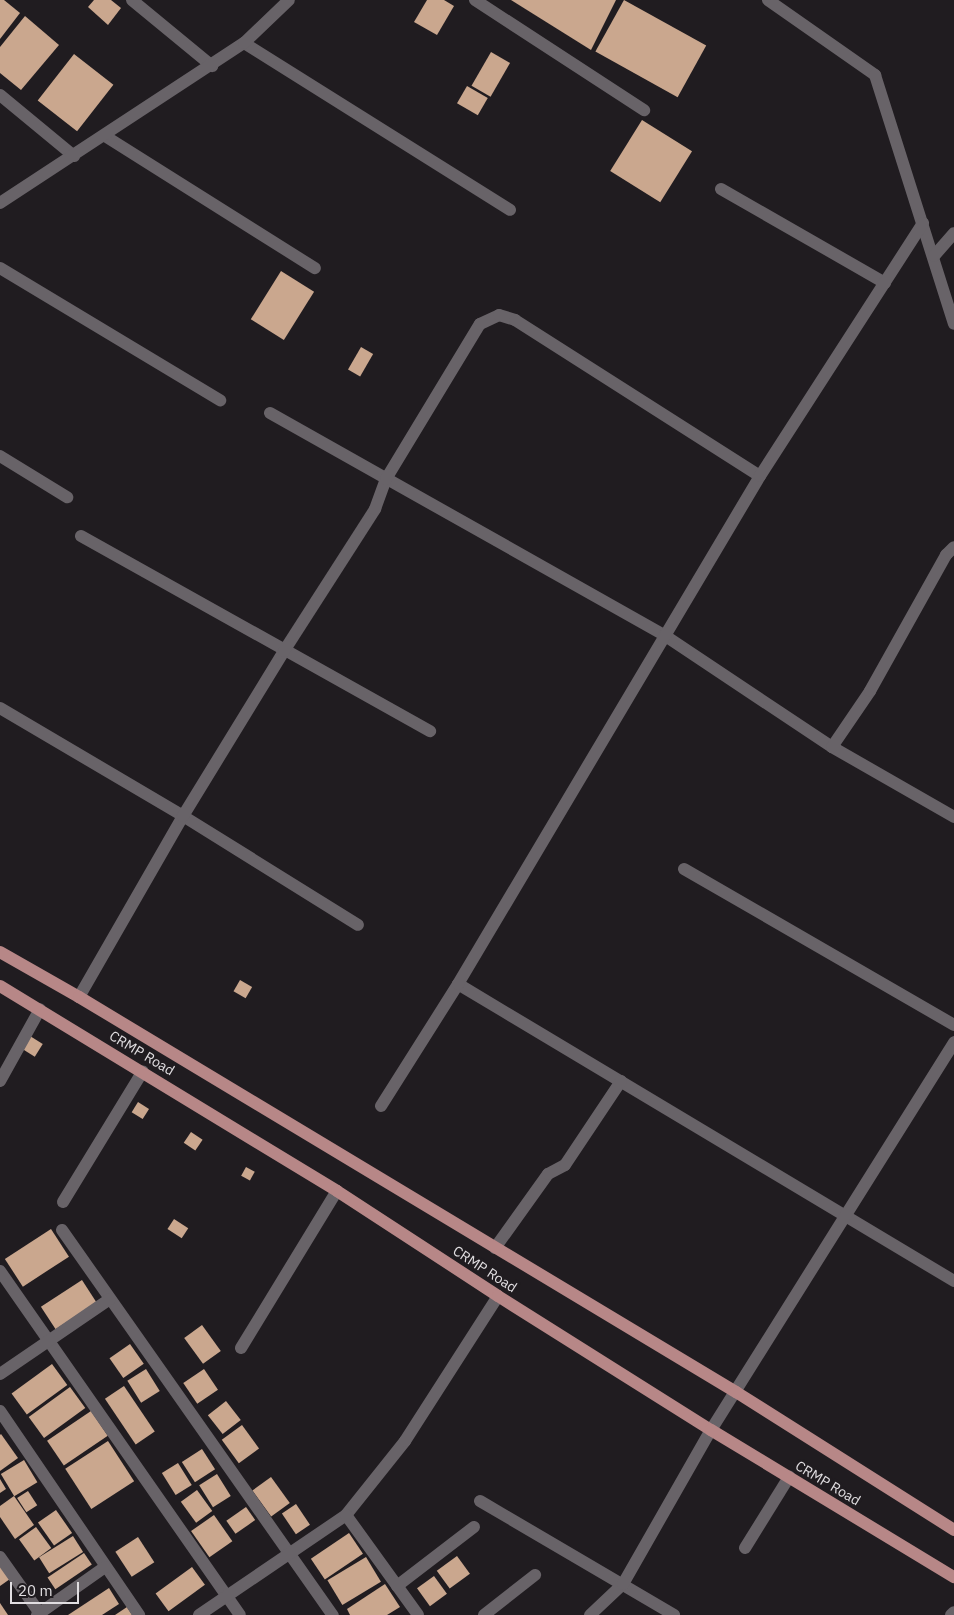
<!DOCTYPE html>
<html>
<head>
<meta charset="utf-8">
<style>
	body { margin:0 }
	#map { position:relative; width:954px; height:1615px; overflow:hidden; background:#201c20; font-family:"IBM Plex Sans",sans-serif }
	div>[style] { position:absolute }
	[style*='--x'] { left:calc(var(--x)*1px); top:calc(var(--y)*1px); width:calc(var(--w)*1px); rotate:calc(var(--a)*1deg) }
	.building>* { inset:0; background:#caa78e; transform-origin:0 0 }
	.minor>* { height:12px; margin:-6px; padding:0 6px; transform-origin:6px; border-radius:6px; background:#686368 }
	.major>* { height:12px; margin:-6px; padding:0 6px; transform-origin:6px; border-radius:6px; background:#b78787 }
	span { translate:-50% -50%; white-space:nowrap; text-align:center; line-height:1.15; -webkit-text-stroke:5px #201c20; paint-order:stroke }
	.street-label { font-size:14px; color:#e1dee1 }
	.scale { position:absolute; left:10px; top:1582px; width:69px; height:22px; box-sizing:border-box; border:2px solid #e1dee1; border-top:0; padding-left:6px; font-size:15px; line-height:18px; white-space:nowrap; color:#e1dee1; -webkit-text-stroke:4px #201c20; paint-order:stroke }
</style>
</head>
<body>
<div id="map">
	<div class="building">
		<i style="clip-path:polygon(0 0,4px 0,20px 13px,0 39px)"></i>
		<i style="clip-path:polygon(94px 0,111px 0,121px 8px,108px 25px,88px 7px)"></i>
		<i style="clip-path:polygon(427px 0,444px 0,454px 6px,437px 35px,414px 22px)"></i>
		<i style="clip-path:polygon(511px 0,616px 0,591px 50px)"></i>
		<i style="left:624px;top:0;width:94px;height:59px;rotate:29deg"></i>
		<i style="clip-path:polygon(25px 16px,59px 45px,21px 90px,0 73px,0 47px)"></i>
		<i style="left:491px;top:52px;width:22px;height:39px;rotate:30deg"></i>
		<i style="left:74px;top:54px;width:50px;height:59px;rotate:38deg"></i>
		<i style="left:467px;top:86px;width:24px;height:20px;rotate:30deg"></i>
		<i style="left:642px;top:120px;width:59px;height:60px;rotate:32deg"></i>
		<i style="left:281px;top:271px;width:39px;height:57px;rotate:32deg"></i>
		<i style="left:361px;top:347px;width:14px;height:26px;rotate:30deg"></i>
		<i style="left:240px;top:980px;width:14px;height:13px;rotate:30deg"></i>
		<i style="left:30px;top:1036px;width:15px;height:15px;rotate:32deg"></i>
		<i style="left:138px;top:1102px;width:13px;height:12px;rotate:32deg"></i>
		<i style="left:191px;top:1132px;width:14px;height:13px;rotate:34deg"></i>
		<i style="left:246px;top:1167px;width:10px;height:10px;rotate:29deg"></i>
		<i style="left:174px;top:1219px;width:17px;height:12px;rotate:33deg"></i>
		<i style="left:51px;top:1229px;width:33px;height:55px;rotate:57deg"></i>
		<i style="left:82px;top:1280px;width:27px;height:49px;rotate:57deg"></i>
		<i style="left:202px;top:1325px;width:32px;height:22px;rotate:54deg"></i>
		<i style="left:130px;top:1344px;width:24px;height:25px;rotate:55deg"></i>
		<i style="left:52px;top:1364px;width:26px;height:50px;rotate:54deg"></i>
		<i style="left:146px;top:1369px;width:26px;height:22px;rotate:58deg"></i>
		<i style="left:204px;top:1369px;width:25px;height:25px;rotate:56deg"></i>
		<i style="left:124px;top:1386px;width:55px;height:23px;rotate:56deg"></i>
		<i style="left:70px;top:1387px;width:26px;height:51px;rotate:54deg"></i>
		<i style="left:226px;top:1401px;width:24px;height:23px;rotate:52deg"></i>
		<i style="left:91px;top:1411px;width:30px;height:53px;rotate:56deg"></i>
		<i style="left:242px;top:1425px;width:29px;height:25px;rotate:54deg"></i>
		<i style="clip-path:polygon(1px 1434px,18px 1458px,0 1471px,0 1435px)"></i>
		<i style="left:108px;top:1441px;width:48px;height:51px;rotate:57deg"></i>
		<i style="left:202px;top:1449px;width:24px;height:24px;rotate:57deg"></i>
		<i style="left:24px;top:1460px;width:26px;height:27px;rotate:59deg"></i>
		<i style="left:178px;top:1463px;width:26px;height:19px;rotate:58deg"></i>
		<i style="left:217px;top:1474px;width:26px;height:21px;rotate:58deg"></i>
		<i style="left:271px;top:1477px;width:32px;height:23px;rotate:54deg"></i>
		<i style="clip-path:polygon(0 1479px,6px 1489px,0 1493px)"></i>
		<i style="left:197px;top:1490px;width:26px;height:20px;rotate:54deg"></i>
		<i style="left:28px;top:1491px;width:17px;height:13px;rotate:57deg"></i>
		<i style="clip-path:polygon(14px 1496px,34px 1525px,15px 1539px,0 1517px,0 1506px)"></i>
		<i style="left:296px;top:1504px;width:25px;height:17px;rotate:56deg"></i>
		<i style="left:246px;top:1507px;width:16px;height:24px;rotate:55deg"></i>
		<i style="left:56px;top:1510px;width:28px;height:22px;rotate:55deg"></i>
		<i style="left:214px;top:1515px;width:32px;height:28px;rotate:55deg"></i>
		<i style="left:36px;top:1527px;width:26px;height:21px;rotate:54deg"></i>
		<i style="left:349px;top:1533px;width:25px;height:46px;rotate:56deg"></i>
		<i style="left:73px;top:1536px;width:19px;height:40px;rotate:58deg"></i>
		<i style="left:138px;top:1537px;width:30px;height:27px;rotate:57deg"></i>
		<i style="left:84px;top:1553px;width:14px;height:44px;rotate:56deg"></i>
		<i style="left:457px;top:1556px;width:22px;height:25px;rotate:54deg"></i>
		<i style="left:366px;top:1557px;width:29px;height:45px;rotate:59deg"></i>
		<i style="clip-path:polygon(0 1562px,10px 1579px,0 1586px)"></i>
		<i style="left:192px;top:1567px;width:22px;height:45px;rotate:54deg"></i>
		<i style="left:434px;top:1576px;width:22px;height:21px;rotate:54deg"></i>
		<i style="clip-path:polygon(385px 1584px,400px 1607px,387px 1615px,350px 1615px,347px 1609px)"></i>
		<i style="clip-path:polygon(109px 1588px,119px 1604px,102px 1615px,68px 1615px)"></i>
		<i style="clip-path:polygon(0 1603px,8px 1615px,0 1615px)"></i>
		<i style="clip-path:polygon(127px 1607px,132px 1615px,115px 1615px)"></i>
	</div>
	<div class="minor">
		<i style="--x:132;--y:0;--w:104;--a:39.5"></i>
		<i style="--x:475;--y:0;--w:202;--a:33.1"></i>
		<i style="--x:768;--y:0;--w:131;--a:35"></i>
		<i style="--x:875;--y:75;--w:261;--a:72.4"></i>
		<i style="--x:244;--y:43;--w:314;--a:32.1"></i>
		<i style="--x:0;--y:95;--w:96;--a:39.5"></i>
		<i style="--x:105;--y:136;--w:248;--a:32.2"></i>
		<i style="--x:721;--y:189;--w:189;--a:29.8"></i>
		<i style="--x:0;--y:203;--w:292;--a:-33.3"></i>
		<i style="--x:244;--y:43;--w:62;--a:-43.7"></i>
		<i style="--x:934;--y:256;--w:30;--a:-49"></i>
		<i style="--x:0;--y:268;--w:257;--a:31"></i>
		<i style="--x:270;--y:413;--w:452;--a:29.4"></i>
		<i style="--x:664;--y:635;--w:202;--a:33.7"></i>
		<i style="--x:832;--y:747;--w:141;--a:29.8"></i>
		<i style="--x:0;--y:456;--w:79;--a:31.5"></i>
		<i style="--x:81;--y:536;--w:400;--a:29.2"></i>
		<i style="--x:0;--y:708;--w:212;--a:30.5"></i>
		<i style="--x:183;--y:816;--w:206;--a:31.9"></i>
		<i style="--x:832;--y:747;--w:68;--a:-55.8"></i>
		<i style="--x:870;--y:691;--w:156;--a:-60.8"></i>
		<i style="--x:946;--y:555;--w:11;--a:-45"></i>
		<i style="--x:684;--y:869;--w:312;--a:30"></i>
		<i style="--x:458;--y:984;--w:578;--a:30.91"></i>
		<i style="--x:79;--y:997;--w:209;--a:-60.1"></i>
		<i style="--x:183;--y:816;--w:193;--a:-58.5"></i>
		<i style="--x:284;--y:651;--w:169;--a:-57.3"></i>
		<i style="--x:375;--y:509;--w:32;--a:-70"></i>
		<i style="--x:386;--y:479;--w:181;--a:-58.8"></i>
		<i style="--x:480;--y:324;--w:21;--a:-25"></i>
		<i style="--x:499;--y:315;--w:17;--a:17"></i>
		<i style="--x:515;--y:320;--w:290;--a:32.5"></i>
		<i style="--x:0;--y:1081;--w:82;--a:-60.9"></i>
		<i style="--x:381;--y:1106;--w:144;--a:-57.7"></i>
		<i style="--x:458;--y:984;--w:591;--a:-59.27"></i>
		<i style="--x:760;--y:476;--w:301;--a:-57.2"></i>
		<i style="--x:63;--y:1202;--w:153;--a:-58.6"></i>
		<i style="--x:62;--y:1230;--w:471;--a:54.9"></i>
		<i style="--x:495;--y:1248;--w:91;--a:-54.4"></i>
		<i style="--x:548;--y:1174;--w:19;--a:-28"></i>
		<i style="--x:565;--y:1165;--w:101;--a:-56.3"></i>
		<i style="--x:0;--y:1271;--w:419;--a:55.1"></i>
		<i style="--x:241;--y:1348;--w:184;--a:-58.6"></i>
		<i style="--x:0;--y:1374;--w:133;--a:-34.3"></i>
		<i style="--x:0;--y:1411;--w:247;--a:55.7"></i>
		<i style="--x:480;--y:1501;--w:225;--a:30.4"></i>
		<i style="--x:346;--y:1515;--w:95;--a:-51.4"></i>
		<i style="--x:405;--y:1441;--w:172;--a:-57.3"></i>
		<i style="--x:745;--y:1548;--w:84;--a:-58.2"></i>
		<i style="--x:0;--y:1557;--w:71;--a:54.7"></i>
		<i style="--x:397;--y:1586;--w:97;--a:-37.5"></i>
		<i style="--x:37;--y:1615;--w:83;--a:-35.2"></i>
		<i style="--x:199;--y:1615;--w:178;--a:-34.2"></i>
		<i style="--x:346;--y:1515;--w:123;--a:54.2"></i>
		<i style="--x:484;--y:1615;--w:65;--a:-38.1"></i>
		<i style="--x:590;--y:1615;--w:45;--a:-43.2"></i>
		<i style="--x:623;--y:1584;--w:177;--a:-60.3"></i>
		<i style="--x:711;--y:1430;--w:458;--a:-57.9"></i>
		<i style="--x:951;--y:1615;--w:4;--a:-45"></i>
	</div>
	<div class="major">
		<i style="--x:0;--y:952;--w:91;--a:29.7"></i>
		<i style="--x:79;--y:997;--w:767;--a:31.02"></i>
		<i style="--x:736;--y:1392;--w:258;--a:32.3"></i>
		<i style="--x:0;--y:986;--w:394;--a:31.3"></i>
		<i style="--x:337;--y:1191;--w:192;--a:33.1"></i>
		<i style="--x:498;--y:1296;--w:252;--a:32.2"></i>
		<i style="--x:711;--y:1430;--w:284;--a:31.2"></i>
	</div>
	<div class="street-label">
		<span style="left:142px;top:1053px;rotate:31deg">CRMP Road</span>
		<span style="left:485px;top:1269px;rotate:33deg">CRMP Road</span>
		<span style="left:828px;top:1483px;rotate:31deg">CRMP Road</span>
	</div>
	<div class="scale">20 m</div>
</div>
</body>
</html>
